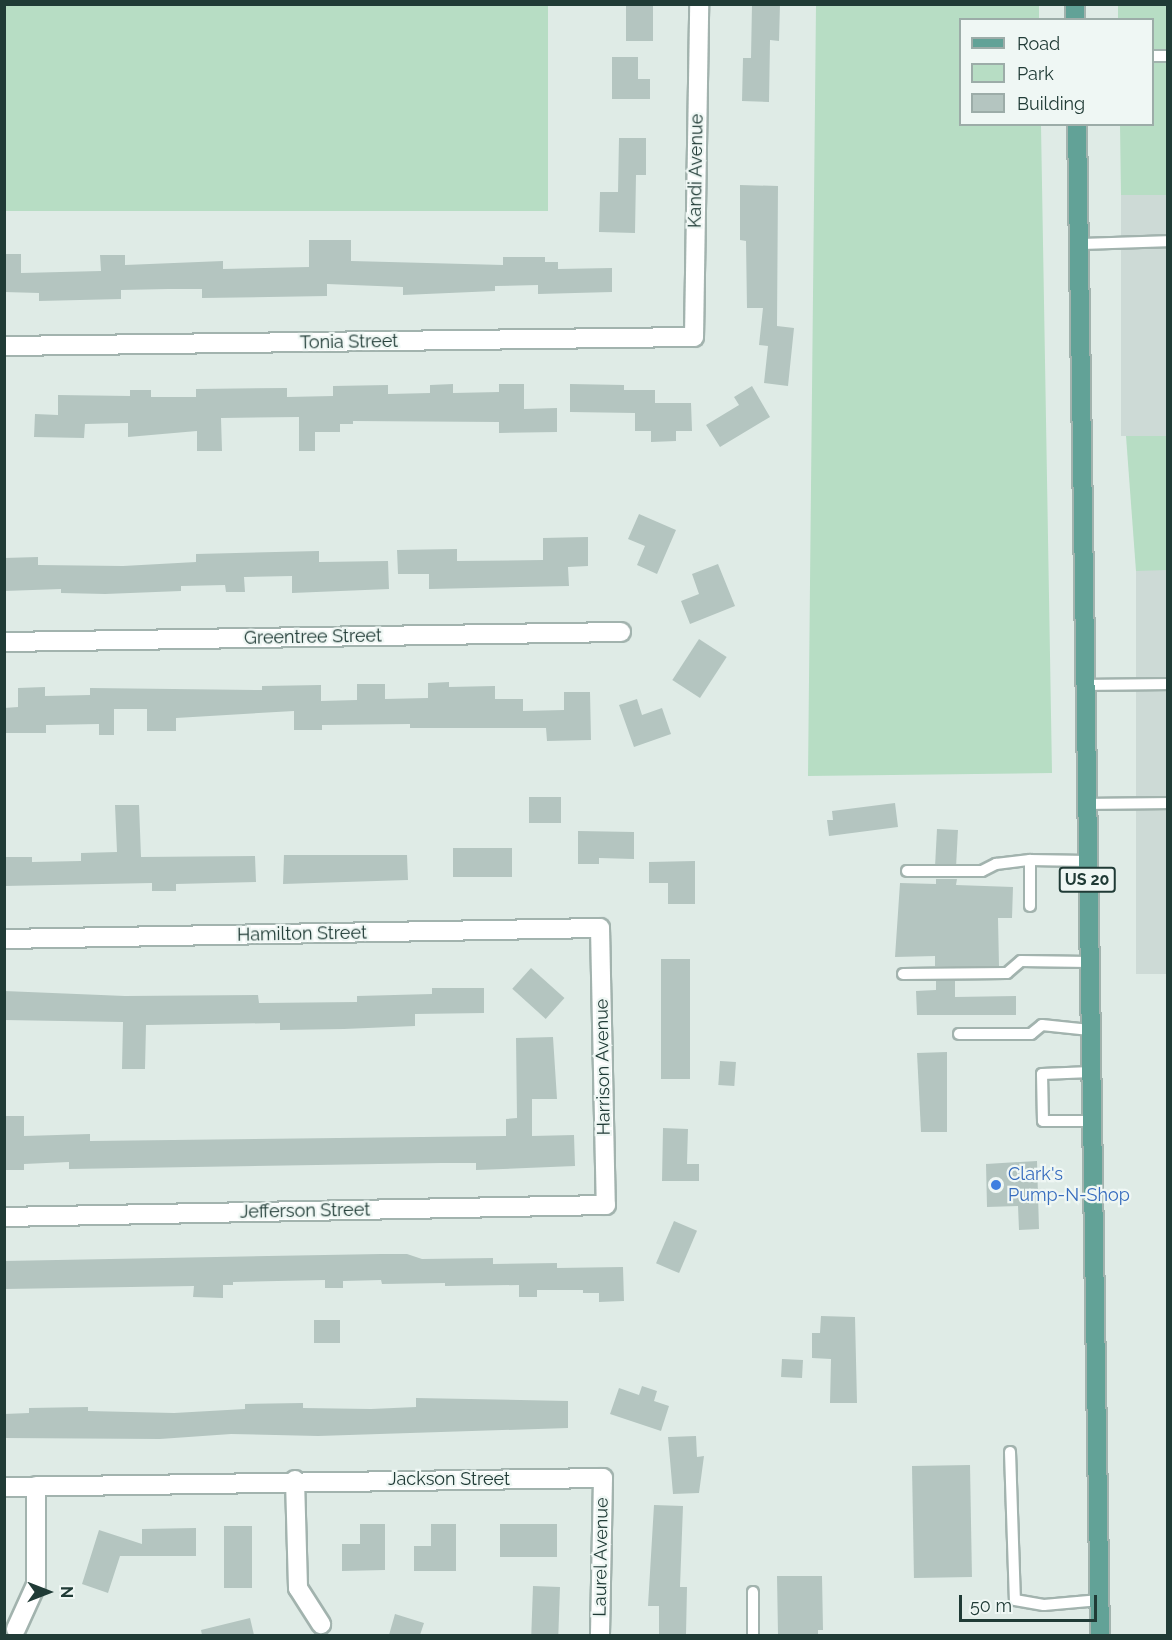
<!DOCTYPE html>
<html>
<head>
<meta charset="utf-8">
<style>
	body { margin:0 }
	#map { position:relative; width:1172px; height:1640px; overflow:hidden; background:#dfebe6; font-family:Raleway,sans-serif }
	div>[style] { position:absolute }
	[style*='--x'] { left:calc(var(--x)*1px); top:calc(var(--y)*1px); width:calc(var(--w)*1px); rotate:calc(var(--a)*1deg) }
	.built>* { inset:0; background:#cddad6; transform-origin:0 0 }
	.green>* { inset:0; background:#b7ddc4; transform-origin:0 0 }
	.building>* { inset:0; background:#b4c5c0; transform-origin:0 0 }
	.roads { filter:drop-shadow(2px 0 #a2b3ae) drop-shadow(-2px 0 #a2b3ae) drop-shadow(0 2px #a2b3ae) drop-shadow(0 -2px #a2b3ae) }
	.lane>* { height:10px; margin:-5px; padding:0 5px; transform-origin:5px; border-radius:5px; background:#fff }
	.street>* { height:18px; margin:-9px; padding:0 9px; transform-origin:9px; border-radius:9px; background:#fff }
	.primary>* { height:18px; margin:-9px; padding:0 9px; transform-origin:9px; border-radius:9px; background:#62a297 }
	.dots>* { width:16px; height:16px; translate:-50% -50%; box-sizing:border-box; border:3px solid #eff7f4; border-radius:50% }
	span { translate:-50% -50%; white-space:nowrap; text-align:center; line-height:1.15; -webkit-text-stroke:4.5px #eff7f4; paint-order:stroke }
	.shield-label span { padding:2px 4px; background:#eff7f4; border:2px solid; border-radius:4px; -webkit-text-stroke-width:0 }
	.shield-label { font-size:16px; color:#203b36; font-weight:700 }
	.street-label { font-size:18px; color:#203b36 }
	.shop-label { font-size:18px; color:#366cbe }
	.left { translate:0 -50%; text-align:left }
	.frame { position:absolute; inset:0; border:6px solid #203b36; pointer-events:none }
	.legend { position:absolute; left:959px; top:18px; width:195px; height:108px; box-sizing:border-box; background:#eff7f4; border:2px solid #9caca8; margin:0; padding:8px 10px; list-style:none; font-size:18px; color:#203b36 }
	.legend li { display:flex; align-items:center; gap:12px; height:30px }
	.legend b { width:30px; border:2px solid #9caca8 }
	.north { position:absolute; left:18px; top:1562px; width:60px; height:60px; -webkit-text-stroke:4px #eff7f4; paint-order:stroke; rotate:90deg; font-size:16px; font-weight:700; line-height:24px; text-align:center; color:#203b36 }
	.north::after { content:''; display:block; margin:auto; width:21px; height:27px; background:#203b36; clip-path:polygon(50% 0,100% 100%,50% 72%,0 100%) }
	.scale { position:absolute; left:959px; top:1595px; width:138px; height:27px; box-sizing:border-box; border:3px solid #203b36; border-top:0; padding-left:8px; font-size:18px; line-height:21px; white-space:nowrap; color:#203b36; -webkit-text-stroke:4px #eff7f4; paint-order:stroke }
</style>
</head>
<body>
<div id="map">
	<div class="built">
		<i style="left:1121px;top:195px;width:46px;height:241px"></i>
		<i style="left:1167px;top:570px;width:404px;height:31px;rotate:90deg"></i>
	</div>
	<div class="green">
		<i style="left:5px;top:4px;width:543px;height:207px"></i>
		<i style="clip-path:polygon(816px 5px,1039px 5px,1039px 19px,960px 20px,960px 124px,1041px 125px,1052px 773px,808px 776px)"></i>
		<i style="clip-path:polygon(1118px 5px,1167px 5px,1167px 195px,1121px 195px,1120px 125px,1152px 124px,1152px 20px,1118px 19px)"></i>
		<i style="clip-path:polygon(1126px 436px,1167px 436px,1167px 570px,1136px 571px)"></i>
	</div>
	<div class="building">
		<i style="left:626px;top:4px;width:27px;height:37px"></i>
		<i style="clip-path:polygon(752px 4px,780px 4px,779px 41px,770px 40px,769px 102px,742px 101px,743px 58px,751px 58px)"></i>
		<i style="clip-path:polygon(612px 57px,638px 57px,638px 79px,650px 79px,650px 99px,612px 99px)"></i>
		<i style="clip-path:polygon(619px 138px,646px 138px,646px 175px,636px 175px,635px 233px,599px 232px,600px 192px,618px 192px)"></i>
		<i style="clip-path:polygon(740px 185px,778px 186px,777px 326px,794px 328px,788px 386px,764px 383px,768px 346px,759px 345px,763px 308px,747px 308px,746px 241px,740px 240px)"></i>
		<i style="clip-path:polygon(309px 240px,351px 240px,351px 261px,503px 265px,503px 257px,545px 257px,545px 262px,558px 262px,558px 269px,612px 268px,612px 292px,538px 294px,538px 285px,495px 286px,495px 291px,403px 295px,403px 287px,327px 284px,327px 296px,202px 298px,202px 289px,168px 289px,121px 290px,121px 299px,39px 301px,39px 293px,4px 292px,4px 254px,21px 254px,21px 273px,101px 271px,100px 255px,125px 255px,125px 265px,223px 261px,223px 269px,309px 267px)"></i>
		<i style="clip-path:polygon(453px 384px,453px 393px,499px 392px,499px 384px,524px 384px,524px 409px,557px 408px,557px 432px,499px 433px,499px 422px,353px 421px,353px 424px,340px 424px,340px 432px,315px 432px,315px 451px,299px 451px,299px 417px,221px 418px,222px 451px,197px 451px,197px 431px,128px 437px,128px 423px,85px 424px,84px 438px,34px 437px,35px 414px,58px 415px,58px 395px,130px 396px,130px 390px,151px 390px,151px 397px,196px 397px,196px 389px,287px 388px,287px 397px,333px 396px,333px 386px,388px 385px,388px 394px,430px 393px,430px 385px)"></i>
		<i style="clip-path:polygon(570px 384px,624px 385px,624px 390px,655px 390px,655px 403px,691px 403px,692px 431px,676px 431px,676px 441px,651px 442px,651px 431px,635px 431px,635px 413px,570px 412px)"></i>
		<i style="clip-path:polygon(752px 386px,770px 417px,720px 447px,706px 425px,739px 405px,734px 397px)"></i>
		<i style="clip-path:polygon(639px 514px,676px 530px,657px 574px,637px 565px,645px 546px,628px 539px)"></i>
		<i style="clip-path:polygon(588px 537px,588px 566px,568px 567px,569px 586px,429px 589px,429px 574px,398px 574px,397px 550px,457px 549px,457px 561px,543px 560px,543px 538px)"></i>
		<i style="clip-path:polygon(319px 551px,319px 562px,388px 561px,389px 589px,292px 593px,292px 576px,244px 577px,245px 592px,226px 592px,225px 585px,181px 586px,181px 591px,105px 594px,61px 593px,61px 589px,4px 591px,4px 558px,38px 557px,38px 565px,123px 566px,196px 562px,196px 554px)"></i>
		<i style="clip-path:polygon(718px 564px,735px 606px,690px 624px,681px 601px,699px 594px,692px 574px)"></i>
		<i style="left:699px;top:639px;width:33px;height:49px;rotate:33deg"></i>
		<i style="clip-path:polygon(449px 682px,449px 687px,495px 686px,495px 699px,523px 699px,523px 711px,564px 710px,564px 692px,590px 692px,591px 740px,547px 741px,546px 728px,410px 728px,410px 724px,322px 725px,322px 730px,294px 730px,294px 711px,176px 718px,176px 731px,147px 731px,147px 709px,114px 709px,114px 735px,99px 735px,99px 724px,46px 725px,46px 733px,4px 733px,4px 708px,18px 707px,18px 688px,45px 687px,45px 696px,90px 695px,90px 688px,262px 690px,262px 686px,321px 685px,321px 701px,357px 700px,357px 684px,385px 684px,385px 699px,428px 698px,428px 683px)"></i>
		<i style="clip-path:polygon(637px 699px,642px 715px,662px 708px,671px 734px,634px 747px,619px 705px)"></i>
		<i style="left:561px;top:797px;width:26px;height:32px;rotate:90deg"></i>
		<i style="clip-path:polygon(895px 803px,898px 827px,829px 836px,827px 820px,833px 820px,832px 811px)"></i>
		<i style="clip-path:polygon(115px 805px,139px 805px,141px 857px,255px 856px,256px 882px,176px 884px,176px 891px,152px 891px,152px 883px,4px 886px,4px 857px,32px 857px,32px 862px,81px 861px,81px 853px,117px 852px)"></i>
		<i style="left:937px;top:829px;width:21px;height:35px;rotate:3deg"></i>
		<i style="clip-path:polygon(578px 831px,634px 832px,634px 859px,599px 858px,599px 864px,578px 864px)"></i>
		<i style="left:453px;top:848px;width:59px;height:29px"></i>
		<i style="clip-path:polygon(284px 855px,407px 855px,408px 880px,283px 884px)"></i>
		<i style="clip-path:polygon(695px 861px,695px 904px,668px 904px,668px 883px,649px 883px,649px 862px)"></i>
		<i style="clip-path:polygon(936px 879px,957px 879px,956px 885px,1013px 887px,1012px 918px,998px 918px,999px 966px,935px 966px,935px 956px,895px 957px,900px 883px,936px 884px)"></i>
		<i style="left:661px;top:959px;width:29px;height:120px"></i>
		<i style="left:531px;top:968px;width:45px;height:28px;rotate:42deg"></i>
		<i style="clip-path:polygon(936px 981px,955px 981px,955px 997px,1016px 996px,1016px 1015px,917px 1015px,916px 991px,936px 990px)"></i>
		<i style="clip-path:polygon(432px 988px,484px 988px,484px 1013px,415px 1014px,415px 1026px,344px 1029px,280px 1030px,280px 1023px,146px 1025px,145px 1069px,122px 1069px,123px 1022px,4px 1020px,4px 991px,125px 996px,258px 995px,259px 1003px,357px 1002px,357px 996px,432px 994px)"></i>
		<i style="clip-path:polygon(553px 1037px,557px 1099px,532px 1099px,532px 1136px,574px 1135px,575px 1166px,476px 1170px,476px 1163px,442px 1163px,69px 1169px,69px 1162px,24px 1164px,24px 1170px,4px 1170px,4px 1116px,24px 1116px,24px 1136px,90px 1134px,90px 1141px,506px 1136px,506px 1119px,517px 1118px,516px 1038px)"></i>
		<i style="clip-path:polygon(947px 1052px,947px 1132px,921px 1132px,917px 1053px)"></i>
		<i style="left:720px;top:1061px;width:16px;height:24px;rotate:4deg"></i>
		<i style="clip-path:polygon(663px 1128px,688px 1129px,687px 1164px,699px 1164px,699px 1181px,662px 1181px)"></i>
		<i style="clip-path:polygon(1037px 1161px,1039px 1229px,1019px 1230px,1018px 1206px,987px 1207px,986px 1164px)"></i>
		<i style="left:674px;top:1221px;width:25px;height:46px;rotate:23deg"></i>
		<i style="clip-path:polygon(381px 1254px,407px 1254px,422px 1259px,493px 1258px,493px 1264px,557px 1263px,557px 1268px,623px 1267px,624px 1301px,599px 1302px,599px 1293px,583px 1293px,583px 1290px,537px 1290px,537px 1297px,519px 1297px,519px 1285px,445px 1286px,445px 1283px,382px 1284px,381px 1280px,343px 1281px,343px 1288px,325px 1288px,325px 1280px,233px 1282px,233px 1285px,223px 1285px,223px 1298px,193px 1297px,194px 1286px,4px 1289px,4px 1261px)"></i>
		<i style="clip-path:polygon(821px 1316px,855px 1317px,857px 1403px,830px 1403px,831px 1359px,812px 1358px,812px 1333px,820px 1333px)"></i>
		<i style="left:314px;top:1320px;width:26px;height:23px"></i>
		<i style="left:782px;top:1359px;width:21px;height:18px;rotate:3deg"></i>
		<i style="clip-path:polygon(642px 1386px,657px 1391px,654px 1401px,669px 1406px,661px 1431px,610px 1414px,619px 1388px,639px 1395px)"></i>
		<i style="clip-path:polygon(416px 1398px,568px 1401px,568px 1428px,318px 1436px,231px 1434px,160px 1439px,4px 1438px,4px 1414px,29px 1413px,29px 1408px,88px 1407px,88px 1411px,174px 1413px,245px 1409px,245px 1404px,303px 1403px,303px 1408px,371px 1409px,416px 1407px)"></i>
		<i style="clip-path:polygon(696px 1436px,697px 1457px,704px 1456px,699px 1493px,673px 1494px,668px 1437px)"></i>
		<i style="left:970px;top:1465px;width:112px;height:58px;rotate:89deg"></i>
		<i style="clip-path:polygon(654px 1505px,683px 1506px,680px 1587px,687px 1587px,686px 1635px,659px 1635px,659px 1606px,648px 1606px)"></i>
		<i style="clip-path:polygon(360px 1524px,385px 1524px,385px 1570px,342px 1571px,342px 1544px,360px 1544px)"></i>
		<i style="clip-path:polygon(431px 1524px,456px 1524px,456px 1571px,414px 1571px,414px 1546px,431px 1546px)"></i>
		<i style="left:500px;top:1524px;width:57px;height:33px"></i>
		<i style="left:224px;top:1526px;width:28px;height:62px"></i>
		<i style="clip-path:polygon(196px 1528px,196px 1556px,120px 1556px,108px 1593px,82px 1584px,99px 1530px,142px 1544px,142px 1529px)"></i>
		<i style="clip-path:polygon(777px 1576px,822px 1576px,823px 1630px,818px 1630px,818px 1635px,778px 1635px)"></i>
		<i style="left:533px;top:1586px;width:27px;height:49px;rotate:2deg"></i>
		<i style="clip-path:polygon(395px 1614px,424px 1623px,420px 1635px,389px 1635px)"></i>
		<i style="clip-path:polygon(250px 1618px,254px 1635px,202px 1635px,201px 1630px)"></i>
	</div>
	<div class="roads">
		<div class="lane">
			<i style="--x:1152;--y:56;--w:16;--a:0"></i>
			<i style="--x:1079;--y:244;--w:89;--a:-1.9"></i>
			<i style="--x:1085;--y:685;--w:83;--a:-0.7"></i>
			<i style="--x:1086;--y:804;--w:82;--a:-0.7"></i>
			<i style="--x:907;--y:871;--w:75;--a:0"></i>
			<i style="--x:982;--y:871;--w:16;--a:-27"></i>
			<i style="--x:996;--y:864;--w:34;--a:-7"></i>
			<i style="--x:1030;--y:906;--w:46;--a:-90"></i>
			<i style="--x:1030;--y:860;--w:57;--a:1"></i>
			<i style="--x:903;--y:974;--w:104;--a:-0.6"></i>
			<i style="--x:1007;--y:973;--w:18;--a:-41"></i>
			<i style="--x:1021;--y:961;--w:68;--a:0.8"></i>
			<i style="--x:959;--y:1034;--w:72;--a:0"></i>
			<i style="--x:1031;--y:1034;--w:14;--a:-39"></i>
			<i style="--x:1042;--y:1025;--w:48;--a:5.9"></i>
			<i style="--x:1091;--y:1072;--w:49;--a:177.7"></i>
			<i style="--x:1042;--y:1074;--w:47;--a:88.8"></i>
			<i style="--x:1043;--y:1121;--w:49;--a:0"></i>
			<i style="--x:1010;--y:1452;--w:148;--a:88.1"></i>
			<i style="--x:1015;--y:1600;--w:29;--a:10"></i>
			<i style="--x:1044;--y:1605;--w:56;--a:-5.1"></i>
			<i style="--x:753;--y:1636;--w:44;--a:-90"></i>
		</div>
		<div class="street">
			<i style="--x:4;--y:346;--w:690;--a:-0.75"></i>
			<i style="--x:694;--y:337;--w:333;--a:-89.1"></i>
			<i style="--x:4;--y:642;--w:617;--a:-0.93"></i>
			<i style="--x:4;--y:939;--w:596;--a:-1.06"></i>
			<i style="--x:600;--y:928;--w:277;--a:88.8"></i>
			<i style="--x:606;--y:1205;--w:602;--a:178.86"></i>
			<i style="--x:295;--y:1480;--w:108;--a:88.4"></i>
			<i style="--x:298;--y:1588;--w:43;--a:57.4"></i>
			<i style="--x:4;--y:1487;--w:599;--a:-0.86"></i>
			<i style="--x:603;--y:1478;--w:158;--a:91.1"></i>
			<i style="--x:16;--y:1629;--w:48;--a:-65.6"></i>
			<i style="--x:36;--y:1585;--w:99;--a:-90"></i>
		</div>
		<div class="primary">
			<i style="--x:1075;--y:4;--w:16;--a:90"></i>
			<i style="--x:1077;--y:124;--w:1512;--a:89.13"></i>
		</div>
	</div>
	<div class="dots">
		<i style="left:996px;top:1185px;background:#3f7fe0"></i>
	</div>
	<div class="shield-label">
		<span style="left:1087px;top:880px">US 20</span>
	</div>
	<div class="street-label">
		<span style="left:696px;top:171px;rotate:-89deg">Kandi Avenue</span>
		<span style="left:349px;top:342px;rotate:-1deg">Tonia Street</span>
		<span style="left:313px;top:637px;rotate:-1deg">Greentree Street</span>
		<span style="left:302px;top:934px;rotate:-1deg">Hamilton Street</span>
		<span style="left:603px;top:1067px;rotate:-91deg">Harrison Avenue</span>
		<span style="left:305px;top:1211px;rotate:-1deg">Jefferson Street</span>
		<span style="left:449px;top:1479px">Jackson Street</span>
		<span style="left:601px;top:1557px;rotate:-89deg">Laurel Avenue</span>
	</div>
	<div class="shop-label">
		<span class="left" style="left:1008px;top:1185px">Clark's<br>Pump-N-Shop</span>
	</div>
	<div class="frame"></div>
	<ul class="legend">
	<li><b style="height:8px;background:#62a297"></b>Road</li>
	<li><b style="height:16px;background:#b7ddc4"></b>Park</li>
	<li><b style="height:16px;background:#b4c5c0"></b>Building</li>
	</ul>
	<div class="north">N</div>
	<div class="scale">50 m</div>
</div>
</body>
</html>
